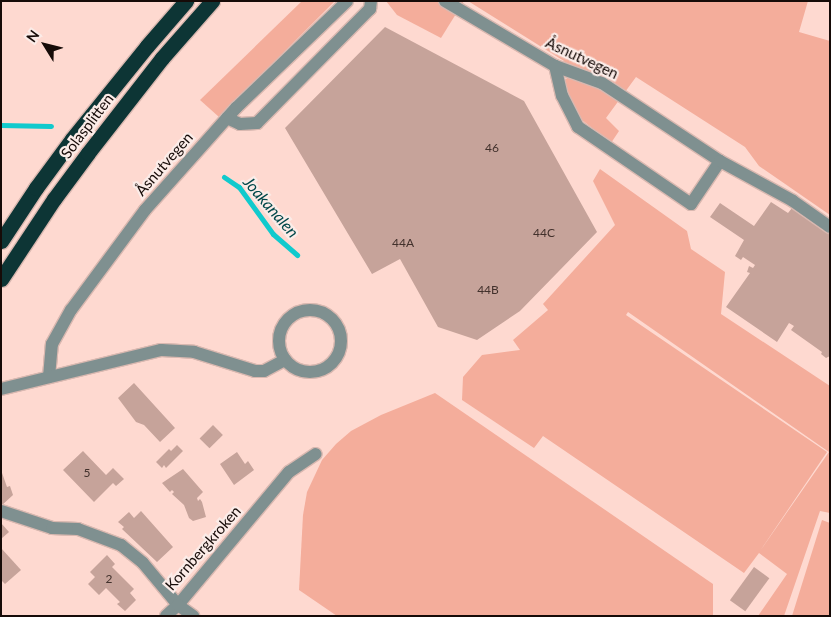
<!DOCTYPE html>
<html>
<head>
<meta charset="utf-8">
<style>
	body { margin:0 }
	#map { position:relative; width:831px; height:617px; overflow:hidden; background:#fed9d0; font-family:Lato,sans-serif }
	div>[style] { position:absolute }
	[style*='--x'] { left:calc(var(--x)*1px); top:calc(var(--y)*1px); width:calc(var(--w)*1px); rotate:calc(var(--a)*1deg) }
	.green>* { inset:0; background:#f4ad9b }
	.stream>* { height:5px; margin:-2.5px; padding:0 2.5px; transform-origin:2.5px; border-radius:2.5px; background:#10cacd }
	.building>* { inset:0; background:#c6a39a; transform-origin:0 0 }
	.roads { filter:drop-shadow(1px 0 #d9b8b0) drop-shadow(-1px 0 #d9b8b0) drop-shadow(0 1px #d9b8b0) drop-shadow(0 -1px #d9b8b0) }
	.minor>* { height:12px; margin:-6px; padding:0 6px; transform-origin:6px; border-radius:6px; background:#7f9090 }
	.minor>.ring { margin:-6px; padding:0; box-sizing:content-box; background:none; border:12px solid #7f9090; border-radius:50% }
	.highway>* { height:15px; margin:-7.5px; padding:0 7.5px; transform-origin:7.5px; border-radius:7.5px; background:#0d3535 }
	span { translate:-50% -50%; white-space:nowrap; text-align:center; line-height:1.15; -webkit-text-stroke:4.5px #fbece8; paint-order:stroke }
	.number-label { font-size:12px; color:#42312c }
	.number-label span { -webkit-text-stroke-width:0 }
	.street-label { font-size:15px; color:#160b08 }
	.water-label { font-size:16px; color:#00484a; font-style:italic }
	.frame { position:absolute; inset:0; border:2px solid #160b08; pointer-events:none }
	.north { position:absolute; left:20px; top:20px; width:50px; height:50px; -webkit-text-stroke:4px #fbece8; paint-order:stroke; rotate:306deg; font-size:14px; font-weight:700; line-height:20px; text-align:center; color:#160b08 }
	.north::after { content:''; display:block; margin:auto; width:18px; height:22px; background:#160b08; clip-path:polygon(50% 0,100% 100%,50% 72%,0 100%) }
</style>
</head>
<body>
<div id="map">
	<div class="green">
		<i style="clip-path:polygon(302px 1px,335px 1px,219px 117px,200px 100px)"></i>
		<i style="clip-path:polygon(386px 1px,464px 1px,441px 38px,397px 15px)"></i>
		<i style="clip-path:polygon(468px 1px,808px 1px,799px 32px,830px 41px,830px 215px,759px 166px,745px 147px,636px 77px,606px 118px,619px 131px,611px 143px,577px 116px,564px 81px,568px 77px,564px 61px)"></i>
		<i style="clip-path:polygon(evenodd,600px 169px,687px 231px,691px 249px,725px 272px,721px 314px,830px 386px,830px 513px,820px 511px,784px 616px,758px 616px,787px 574px,759px 553px,744px 573px,543px 436px,534px 448px,462px 400px,463px 377px,482px 355px,520px 350px,513px 340px,548px 310px,543px 304px,615px 225px,593px 181px,600px 169px,628px 312px,829px 452px,760px 551px,827px 452px,626px 315px,628px 312px)"></i>
		<i style="clip-path:polygon(435px 393px,713px 584px,713px 616px,337px 616px,299px 590px,303px 515px,307px 492px,322px 460px,336px 444px,351px 431px,381px 415px)"></i>
		<i style="clip-path:polygon(822px 520px,830px 523px,830px 616px,792px 616px)"></i>
	</div>
	<div class="stream">
		<i style="--x:1;--y:125;--w:50;--a:1.1"></i>
		<i style="--x:224;--y:177;--w:18;--a:34"></i>
		<i style="--x:239;--y:187;--w:58;--a:54.1"></i>
		<i style="--x:273;--y:234;--w:32;--a:41"></i>
	</div>
	<div class="building">
		<i style="clip-path:polygon(385px 27px,524px 101px,597px 232px,520px 311px,477px 340px,438px 327px,400px 259px,372px 274px,285px 128px)"></i>
		<i style="clip-path:polygon(771px 202px,788px 213px,792px 208px,830px 234px,830px 356px,826px 358px,821px 354px,822px 352px,791px 330px,794px 326px,789px 323px,777px 342px,726px 307px,750px 273px,747px 272px,749px 266px,753px 268px,755px 265px,743px 257px,741px 260px,735px 256px,744px 240px,710px 217px,720px 203px,754px 226px)"></i>
		<i style="clip-path:polygon(134px 383px,175px 428px,160px 442px,144px 425px,136px 422px,118px 398px)"></i>
		<i style="left:213px;top:425px;width:14px;height:19px;rotate:45deg"></i>
		<i style="clip-path:polygon(177px 445px,183px 451px,166px 468px,164px 465px,162px 468px,156px 462px,169px 449px,171px 451px)"></i>
		<i style="clip-path:polygon(83px 451px,106px 475px,113px 468px,124px 479px,116px 486px,113px 483px,94px 502px,63px 470px)"></i>
		<i style="clip-path:polygon(237px 452px,245px 464px,248px 461px,254px 470px,234px 485px,220px 464px)"></i>
		<i style="clip-path:polygon(183px 469px,203px 492px,197px 498px,198px 501px,200px 499px,202px 502px,206px 517px,193px 521px,189px 518px,184px 505px,172px 494px,174px 492px,172px 490px,170px 492px,162px 483px)"></i>
		<i style="clip-path:polygon(1px 470px,7px 487px,10px 486px,13px 495px,1px 506px)"></i>
		<i style="clip-path:polygon(141px 511px,173px 547px,157px 562px,122px 529px,124px 527px,118px 522px,129px 512px,134px 518px)"></i>
		<i style="clip-path:polygon(1px 523px,9px 532px,1px 539px)"></i>
		<i style="clip-path:polygon(1px 548px,21px 570px,5px 584px,1px 580px)"></i>
		<i style="clip-path:polygon(107px 555px,115px 564px,112px 567px,134px 589px,130px 593px,136px 600px,125px 611px,117px 604px,120px 602px,106px 588px,99px 595px,88px 584px,95px 577px,90px 572px)"></i>
		<i style="left:754px;top:567px;width:19px;height:41px;rotate:36deg"></i>
	</div>
	<div class="roads">
		<div class="minor">
			<i style="--x:445;--y:1;--w:128;--a:30.6"></i>
			<i style="--x:555;--y:66;--w:50;--a:19.9"></i>
			<i style="--x:602;--y:83;--w:141;--a:33.5"></i>
			<i style="--x:720;--y:161;--w:52;--a:124"></i>
			<i style="--x:691;--y:204;--w:137;--a:-145.7"></i>
			<i style="--x:578;--y:127;--w:35;--a:-117"></i>
			<i style="--x:562;--y:96;--w:31;--a:-103"></i>
			<i style="--x:227;--y:118;--w:14;--a:25"></i>
			<i style="--x:240;--y:124;--w:17;--a:-3"></i>
			<i style="--x:257;--y:123;--w:161;--a:-45.3"></i>
			<i style="--x:370;--y:9;--w:8;--a:-83"></i>
			<i style="--x:720;--y:161;--w:83;--a:28.7"></i>
			<i style="--x:793;--y:201;--w:45;--a:35.1"></i>
			<i class="ring" style="left:279px;top:310px;width:50px;height:50px"></i>
			<i style="--x:49;--y:377;--w:33;--a:-85"></i>
			<i style="--x:52;--y:344;--w:39;--a:-61"></i>
			<i style="--x:71;--y:310;--w:124;--a:-53.5"></i>
			<i style="--x:145;--y:210;--w:137;--a:-48.3"></i>
			<i style="--x:236;--y:108;--w:154;--a:-43.9"></i>
			<i style="--x:1;--y:389;--w:165;--a:-13.7"></i>
			<i style="--x:161;--y:350;--w:33;--a:3"></i>
			<i style="--x:194;--y:352;--w:64;--a:17.3"></i>
			<i style="--x:255;--y:371;--w:9;--a:0"></i>
			<i style="--x:264;--y:371;--w:24;--a:-28"></i>
			<i style="--x:1;--y:511;--w:54;--a:18.4"></i>
			<i style="--x:52;--y:528;--w:26;--a:2"></i>
			<i style="--x:78;--y:529;--w:46;--a:20.4"></i>
			<i style="--x:121;--y:545;--w:28;--a:39"></i>
			<i style="--x:143;--y:563;--w:55;--a:50.2"></i>
			<i style="--x:178;--y:605;--w:173;--a:-50.2"></i>
			<i style="--x:289;--y:472;--w:32;--a:-34"></i>
			<i style="--x:166;--y:616;--w:16;--a:-43"></i>
			<i style="--x:178;--y:605;--w:19;--a:36"></i>
		</div>
		<div class="highway">
			<i style="--x:1;--y:241;--w:64;--a:-56.6"></i>
			<i style="--x:36;--y:188;--w:61;--a:-53.7"></i>
			<i style="--x:72;--y:139;--w:119;--a:-51.1"></i>
			<i style="--x:147;--y:46;--w:60;--a:-49.1"></i>
			<i style="--x:1;--y:279;--w:96;--a:-56.5"></i>
			<i style="--x:54;--y:199;--w:57;--a:-53.5"></i>
			<i style="--x:88;--y:153;--w:120;--a:-52.1"></i>
			<i style="--x:162;--y:58;--w:76;--a:-48.7"></i>
		</div>
	</div>
	<div class="number-label">
		<span style="left:492px;top:148px">46</span>
		<span style="left:544px;top:233px">44C</span>
		<span style="left:403px;top:243px">44A</span>
		<span style="left:488px;top:290px">44B</span>
		<span style="left:87px;top:473px">5</span>
		<span style="left:109px;top:579px">2</span>
	</div>
	<div class="street-label">
		<span style="left:582px;top:58px;rotate:25deg">Åsnutvegen</span>
		<span style="left:87px;top:126px;rotate:-53deg">Solasplitten</span>
		<span style="left:164px;top:164px;rotate:-49deg">Åsnutvegen</span>
		<span style="left:203px;top:548px;rotate:-49deg">Kornbergkroken</span>
	</div>
	<div class="water-label">
		<span style="left:271px;top:207px;rotate:49deg">Joakanalen</span>
	</div>
	<div class="frame"></div>
	<div class="north">N</div>
</div>
</body>
</html>
